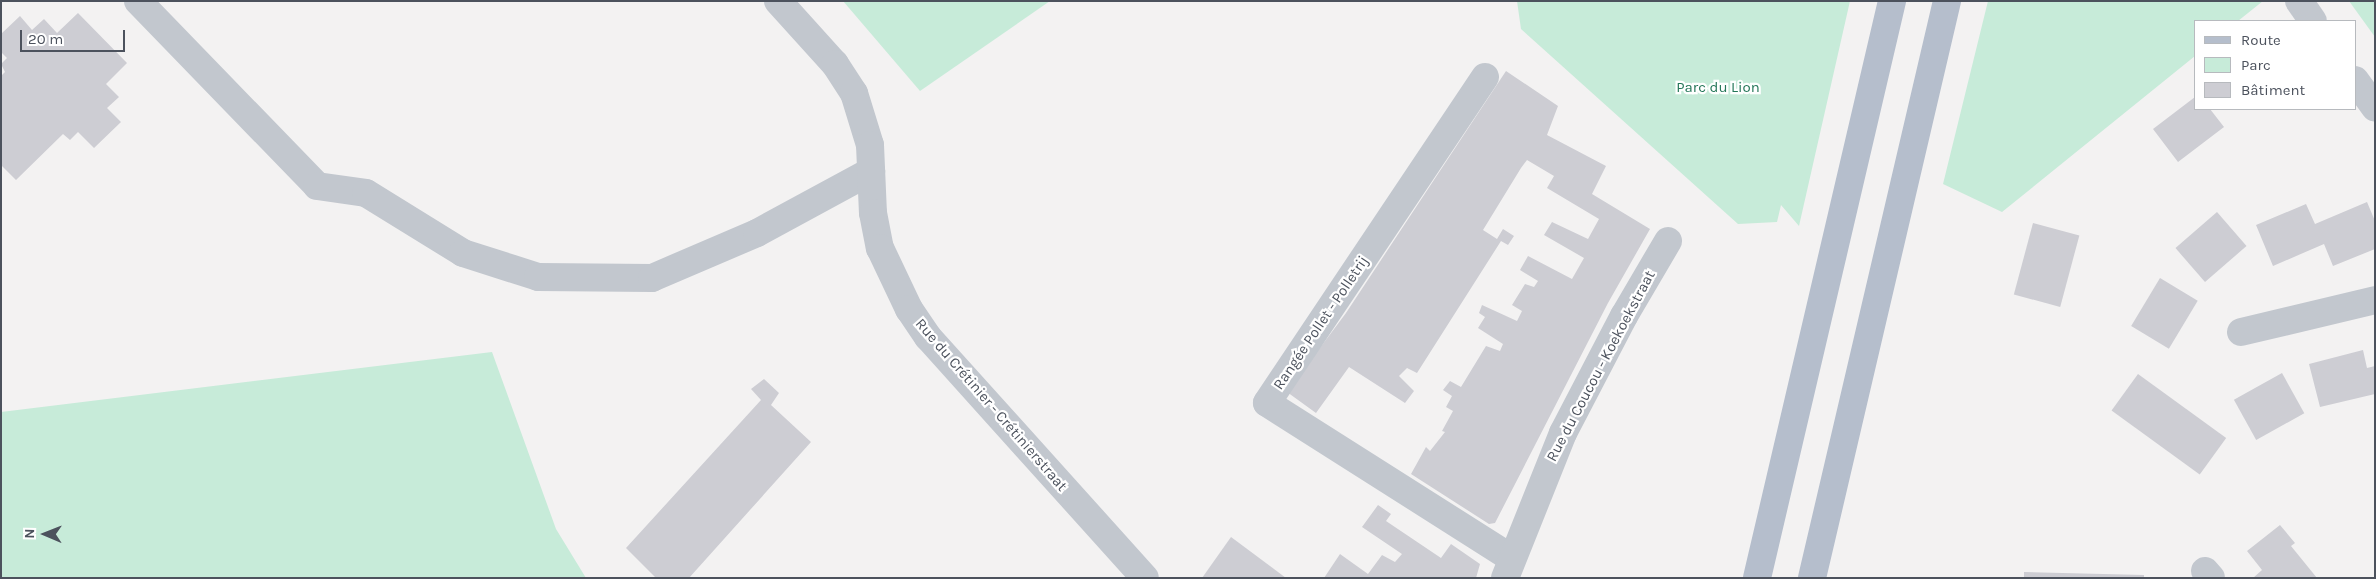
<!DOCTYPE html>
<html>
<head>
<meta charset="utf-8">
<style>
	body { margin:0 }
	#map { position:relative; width:2376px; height:579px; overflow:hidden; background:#f3f2f2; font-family:Karla,sans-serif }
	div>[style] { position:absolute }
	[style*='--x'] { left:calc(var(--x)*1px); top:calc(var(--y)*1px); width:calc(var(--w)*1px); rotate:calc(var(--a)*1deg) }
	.green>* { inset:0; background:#c7ebd9 }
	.building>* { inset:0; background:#cdcdd3; transform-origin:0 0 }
	.minor>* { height:28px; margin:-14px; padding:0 14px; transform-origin:14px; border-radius:14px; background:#c2c7ce }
	.major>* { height:28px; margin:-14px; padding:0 14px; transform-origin:14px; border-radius:14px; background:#b5becc }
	span { translate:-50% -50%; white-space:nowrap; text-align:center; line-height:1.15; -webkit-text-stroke:4.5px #fff; paint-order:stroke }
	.park-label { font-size:15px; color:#247658 }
	.street-label { font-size:15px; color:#4c525d }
	.frame { position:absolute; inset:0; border:2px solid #4c525d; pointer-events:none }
	.legend { position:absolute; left:2194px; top:20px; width:162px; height:90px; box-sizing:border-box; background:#fff; border:1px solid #b7babe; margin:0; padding:6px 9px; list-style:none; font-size:15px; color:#4c525d }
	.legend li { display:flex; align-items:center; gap:10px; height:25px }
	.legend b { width:25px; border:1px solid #b7babe }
	.north { position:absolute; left:20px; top:509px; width:50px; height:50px; -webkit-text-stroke:4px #fff; paint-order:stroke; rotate:271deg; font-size:14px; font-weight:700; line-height:20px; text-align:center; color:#4c525d }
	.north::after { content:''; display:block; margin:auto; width:18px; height:22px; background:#4c525d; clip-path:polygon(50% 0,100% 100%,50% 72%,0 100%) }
	.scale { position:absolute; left:20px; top:30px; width:105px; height:22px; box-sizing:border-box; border:2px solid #4c525d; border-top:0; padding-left:6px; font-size:15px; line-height:18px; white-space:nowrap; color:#4c525d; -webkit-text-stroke:4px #fff; paint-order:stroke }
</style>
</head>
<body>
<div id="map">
	<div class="green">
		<i style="clip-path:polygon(843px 1px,1050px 1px,920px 91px)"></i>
		<i style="clip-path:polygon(1517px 1px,1850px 1px,1799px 226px,1781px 205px,1777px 222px,1738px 224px,1521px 29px)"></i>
		<i style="clip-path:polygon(1988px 1px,2263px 1px,2238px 21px,2195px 21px,2195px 56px,2002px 212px,1943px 184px)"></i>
		<i style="clip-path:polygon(2349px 1px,2375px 1px,2375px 37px)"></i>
		<i style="clip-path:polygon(492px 352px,556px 529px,586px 578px,1px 578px,1px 412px)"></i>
	</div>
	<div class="building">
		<i style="clip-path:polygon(78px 13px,127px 63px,106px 84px,119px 97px,107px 108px,121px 122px,94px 148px,78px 132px,70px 140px,63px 134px,16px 180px,1px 165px,1px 76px,5px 72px,1px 64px,7px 58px,1px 52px,1px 34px,20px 16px,32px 30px,44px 19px,57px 33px)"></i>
		<i style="clip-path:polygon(1506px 71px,1558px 106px,1547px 135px,1606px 166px,1592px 194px,1650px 229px,1608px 303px,1495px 523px,1489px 524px,1411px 474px,1426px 447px,1430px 451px,1445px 432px,1442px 431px,1453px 411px,1446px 407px,1452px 396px,1443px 390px,1450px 381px,1461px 387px,1486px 346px,1500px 351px,1503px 344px,1478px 328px,1485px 317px,1479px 313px,1482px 305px,1517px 321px,1522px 311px,1512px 305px,1525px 284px,1534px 287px,1538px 281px,1520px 270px,1528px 256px,1572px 279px,1584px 258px,1544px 235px,1552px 222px,1588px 239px,1599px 219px,1547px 188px,1554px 176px,1527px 160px,1521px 168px,1483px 230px,1497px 239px,1503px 229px,1514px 236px,1508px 245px,1501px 241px,1417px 373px,1407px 368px,1399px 376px,1414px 391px,1405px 403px,1349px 367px,1316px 413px,1287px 392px,1346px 313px)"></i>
		<i style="clip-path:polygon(2195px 97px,2195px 109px,2210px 109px,2224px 127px,2178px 162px,2153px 129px)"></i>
		<i style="clip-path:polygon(2367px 202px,2375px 221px,2375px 249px,2333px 266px,2324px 244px,2273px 266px,2256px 225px,2306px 204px,2315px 224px)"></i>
		<i style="left:2217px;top:212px;width:45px;height:55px;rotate:49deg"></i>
		<i style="left:2033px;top:223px;width:48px;height:74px;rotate:15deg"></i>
		<i style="left:2160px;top:278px;width:44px;height:56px;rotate:31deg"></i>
		<i style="clip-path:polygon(2363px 350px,2367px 368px,2375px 366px,2375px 394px,2320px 407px,2309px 364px)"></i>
		<i style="left:2282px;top:373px;width:46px;height:55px;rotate:61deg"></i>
		<i style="left:2138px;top:374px;width:109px;height:45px;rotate:36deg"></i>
		<i style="clip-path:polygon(764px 379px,779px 393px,771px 405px,811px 442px,689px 578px,656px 578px,626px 548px,761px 400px,751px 389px)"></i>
		<i style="clip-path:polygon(1378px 505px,1391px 514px,1386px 521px,1441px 558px,1451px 544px,1480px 564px,1476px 578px,1324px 578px,1340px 554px,1368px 574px,1382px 555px,1395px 562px,1402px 554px,1362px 527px)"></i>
		<i style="clip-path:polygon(2280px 525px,2295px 543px,2291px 546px,2317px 578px,2253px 578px,2262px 570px,2247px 551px)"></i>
		<i style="clip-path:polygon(1231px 537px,1286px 578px,1202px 578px)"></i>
		<i style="clip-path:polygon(2024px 572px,2144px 575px,2144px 578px,2024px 578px)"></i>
	</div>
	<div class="minor">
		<i style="--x:138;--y:1;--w:257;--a:45.9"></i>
		<i style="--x:317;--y:186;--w:49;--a:8.1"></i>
		<i style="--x:366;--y:193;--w:114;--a:31.7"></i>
		<i style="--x:463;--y:253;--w:79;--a:17.7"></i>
		<i style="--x:538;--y:277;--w:114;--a:0.5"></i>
		<i style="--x:652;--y:278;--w:114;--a:-23.2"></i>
		<i style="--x:757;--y:233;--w:130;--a:-28.5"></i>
		<i style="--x:778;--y:1;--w:85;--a:47.9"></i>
		<i style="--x:835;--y:64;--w:35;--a:57"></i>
		<i style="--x:854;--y:93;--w:54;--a:72.9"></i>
		<i style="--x:870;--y:145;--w:68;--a:87.5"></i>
		<i style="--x:873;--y:213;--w:36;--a:79"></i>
		<i style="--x:880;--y:248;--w:68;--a:64.6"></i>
		<i style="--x:909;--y:309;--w:34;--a:56"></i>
		<i style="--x:928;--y:337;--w:324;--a:48"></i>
		<i style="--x:2299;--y:1;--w:24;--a:55"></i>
		<i style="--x:1485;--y:77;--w:392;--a:123.8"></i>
		<i style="--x:1267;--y:403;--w:289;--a:32.4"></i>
		<i style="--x:2355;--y:80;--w:34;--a:54"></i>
		<i style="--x:2241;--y:332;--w:138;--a:-13.4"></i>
		<i style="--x:2205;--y:571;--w:9;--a:49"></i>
		<i style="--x:1505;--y:578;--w:156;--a:-68.2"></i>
		<i style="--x:1563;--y:433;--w:132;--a:-62.5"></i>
		<i style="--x:1624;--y:316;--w:87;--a:-59.6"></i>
	</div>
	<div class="major">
		<i style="--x:1757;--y:578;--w:593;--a:-76.83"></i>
		<i style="--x:1812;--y:578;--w:593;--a:-76.83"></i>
	</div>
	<div class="park-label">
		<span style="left:1718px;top:88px">Parc du Lion</span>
	</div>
	<div class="street-label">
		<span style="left:1321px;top:323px;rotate:-56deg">Rangée Pollet - Polletrij</span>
		<span style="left:1601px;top:366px;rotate:-62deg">Rue du Coucou - Koekoekstraat</span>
		<span style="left:991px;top:405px;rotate:49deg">Rue du Crétinier - Crétinierstraat</span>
	</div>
	<div class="frame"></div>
	<ul class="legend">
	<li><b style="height:6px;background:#b5becc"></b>Route</li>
	<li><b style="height:14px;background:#c7ebd9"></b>Parc</li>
	<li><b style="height:14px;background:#cdcdd3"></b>Bâtiment</li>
	</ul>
	<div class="north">N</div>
	<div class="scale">20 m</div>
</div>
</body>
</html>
